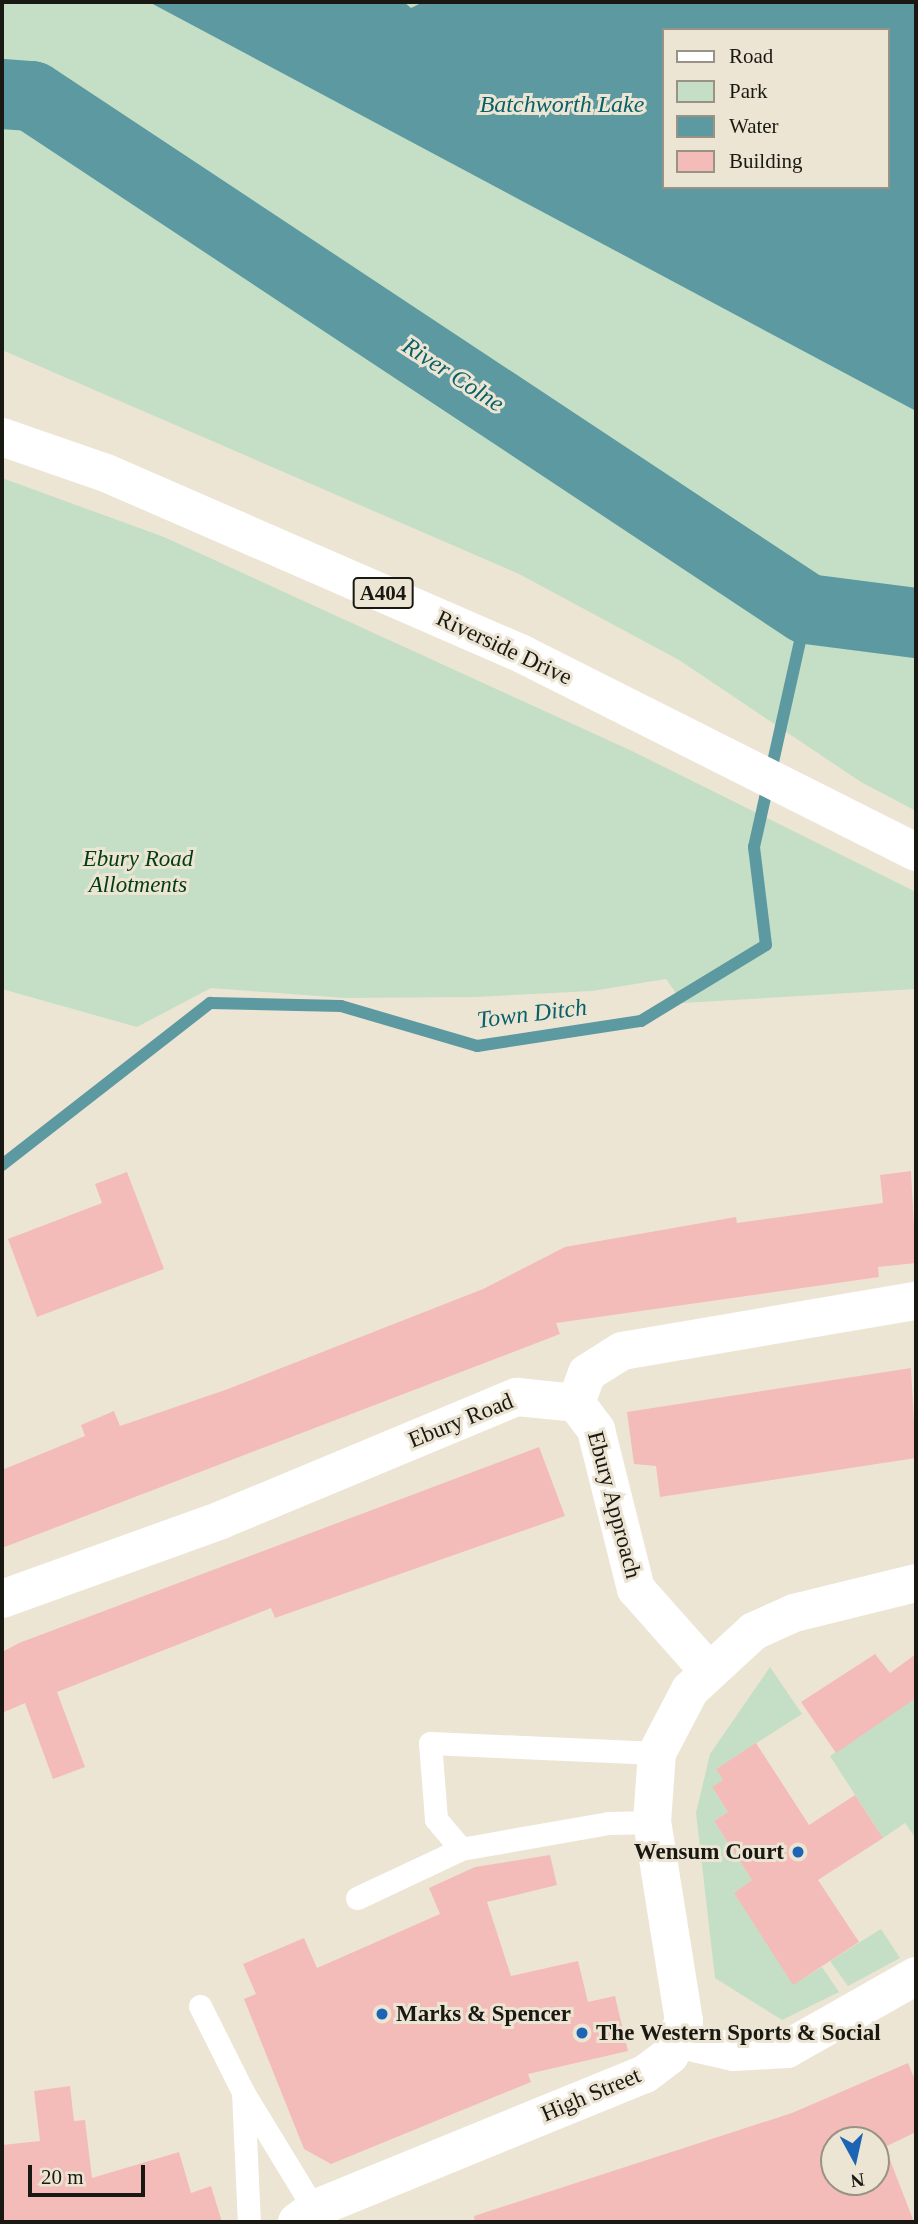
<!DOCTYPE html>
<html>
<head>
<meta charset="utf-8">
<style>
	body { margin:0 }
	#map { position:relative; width:918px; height:2224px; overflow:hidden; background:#ede5d4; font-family:"Times New Roman",serif }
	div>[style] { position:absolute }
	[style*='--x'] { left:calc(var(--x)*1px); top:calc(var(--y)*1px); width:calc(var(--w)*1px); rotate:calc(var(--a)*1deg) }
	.green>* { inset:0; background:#c4dfc6 }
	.water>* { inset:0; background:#5c99a0 }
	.stream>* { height:12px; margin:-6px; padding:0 6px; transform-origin:6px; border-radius:6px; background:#5c99a0 }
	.river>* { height:70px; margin:-35px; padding:0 35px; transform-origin:35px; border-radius:35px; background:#5c99a0 }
	.building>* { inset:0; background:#f3bcb9 }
	.service>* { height:23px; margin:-11.5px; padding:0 11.5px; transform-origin:11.5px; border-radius:11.5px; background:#fff }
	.minor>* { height:38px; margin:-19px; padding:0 19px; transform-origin:19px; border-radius:19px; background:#fff }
	.primary>* { height:38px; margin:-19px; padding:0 19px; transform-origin:19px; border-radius:19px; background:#fff }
	.dots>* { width:19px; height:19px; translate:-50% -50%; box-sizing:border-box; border:4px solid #ede5d4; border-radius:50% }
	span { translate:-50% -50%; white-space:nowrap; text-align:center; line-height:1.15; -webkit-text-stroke:6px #ede5d4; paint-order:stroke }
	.shield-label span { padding:2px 5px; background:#ede5d4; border:2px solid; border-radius:5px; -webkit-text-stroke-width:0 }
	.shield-label { font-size:21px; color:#1a1812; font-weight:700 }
	.street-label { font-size:23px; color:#1a1812 }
	.park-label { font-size:23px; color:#003d11; font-style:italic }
	.poi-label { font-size:23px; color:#1a1812; font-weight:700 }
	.right { translate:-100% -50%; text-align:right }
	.left { translate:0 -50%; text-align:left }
	.water-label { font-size:24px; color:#086169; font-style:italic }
	.frame { position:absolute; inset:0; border:4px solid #1a1812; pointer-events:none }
	.legend { position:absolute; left:662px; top:28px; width:228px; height:161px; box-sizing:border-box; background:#ede5d4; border:2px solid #999386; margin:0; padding:9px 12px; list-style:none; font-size:21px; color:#1a1812 }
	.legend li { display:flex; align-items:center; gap:14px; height:35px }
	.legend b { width:35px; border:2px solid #999386 }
	.north { position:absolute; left:820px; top:2126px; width:70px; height:70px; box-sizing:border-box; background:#ede5d4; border:2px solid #999386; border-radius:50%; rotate:172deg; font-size:19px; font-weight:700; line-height:28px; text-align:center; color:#1a1812 }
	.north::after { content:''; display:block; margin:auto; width:24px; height:32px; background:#1c64b4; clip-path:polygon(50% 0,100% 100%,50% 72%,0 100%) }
	.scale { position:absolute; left:28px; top:2165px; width:117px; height:32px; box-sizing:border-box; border:4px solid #1a1812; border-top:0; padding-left:9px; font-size:21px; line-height:24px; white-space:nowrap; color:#1a1812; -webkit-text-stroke:5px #ede5d4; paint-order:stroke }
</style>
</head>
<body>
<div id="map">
	<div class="green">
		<i style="clip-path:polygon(evenodd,2px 2px,916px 2px,916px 811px,861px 782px,679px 660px,519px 574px,2px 350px,2px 2px,664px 30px,888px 30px,888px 187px,664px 187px,664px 30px)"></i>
		<i style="clip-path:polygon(2px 478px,164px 537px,632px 751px,916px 892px,916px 989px,683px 1003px,666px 979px,592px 991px,476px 997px,344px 998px,211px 988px,137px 1027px,2px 989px)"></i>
		<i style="clip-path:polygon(770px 1667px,802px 1714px,716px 1769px,723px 1780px,712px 1787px,728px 1812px,714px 1821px,752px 1880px,734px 1893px,793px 1984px,822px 1967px,839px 1992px,782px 2020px,715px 1978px,696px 1813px,710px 1754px)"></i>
		<i style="clip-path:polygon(908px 1680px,916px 1691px,916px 1839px,905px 1823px,883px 1838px,830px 1756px,889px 1716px)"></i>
		<i style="clip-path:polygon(881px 1929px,900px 1958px,848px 1986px,830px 1961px)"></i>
	</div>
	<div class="water">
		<i style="clip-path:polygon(evenodd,149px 2px,404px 2px,411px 8px,423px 2px,916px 2px,916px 411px,149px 2px,664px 30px,888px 30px,888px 187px,664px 187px,664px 30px)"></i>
	</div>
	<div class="stream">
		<i style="--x:2;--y:1165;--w:264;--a:-37.9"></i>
		<i style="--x:210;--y:1003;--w:131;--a:1.3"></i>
		<i style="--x:341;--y:1006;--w:142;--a:16.4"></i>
		<i style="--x:477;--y:1046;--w:166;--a:-8.7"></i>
		<i style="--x:641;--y:1021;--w:146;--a:-31.3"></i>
		<i style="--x:766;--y:945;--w:99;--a:-97"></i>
		<i style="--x:754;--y:847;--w:244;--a:-77.4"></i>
	</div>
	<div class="river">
		<i style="--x:2;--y:94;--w:30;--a:4"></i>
		<i style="--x:32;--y:96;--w:929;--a:33.5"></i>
		<i style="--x:807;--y:609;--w:110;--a:7.3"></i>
	</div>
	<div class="building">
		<i style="clip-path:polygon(911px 1171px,916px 1263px,878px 1267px,879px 1277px,556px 1323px,560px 1334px,2px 1548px,2px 1470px,85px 1436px,81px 1425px,114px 1411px,120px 1426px,228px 1389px,483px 1289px,565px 1247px,736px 1217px,737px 1223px,883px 1203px,880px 1175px)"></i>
		<i style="clip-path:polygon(127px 1172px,164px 1269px,37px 1317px,8px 1239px,102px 1203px,95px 1184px)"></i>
		<i style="clip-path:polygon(911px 1368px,916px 1458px,660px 1497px,656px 1466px,634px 1464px,627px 1412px)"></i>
		<i style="clip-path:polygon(539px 1447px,565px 1516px,275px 1618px,271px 1608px,57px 1692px,85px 1767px,53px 1779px,25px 1703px,2px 1713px,2px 1652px,19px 1643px)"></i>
		<i style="clip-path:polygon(875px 1654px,890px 1673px,916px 1654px,916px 1698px,836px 1753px,801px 1702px)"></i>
		<i style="clip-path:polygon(756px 1743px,809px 1825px,855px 1795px,883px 1838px,818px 1880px,859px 1942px,793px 1985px,734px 1893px,752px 1880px,714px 1821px,728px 1812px,712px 1787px,723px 1780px,716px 1769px)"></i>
		<i style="clip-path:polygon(550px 1855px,557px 1885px,487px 1902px,511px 1976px,578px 1961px,588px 2002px,615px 1996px,628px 2051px,528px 2074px,531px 2082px,331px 2164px,304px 2149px,244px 1999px,256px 1994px,243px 1964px,304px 1938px,317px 1968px,440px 1914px,429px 1888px,475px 1867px)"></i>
		<i style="clip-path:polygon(evenodd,908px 2063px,916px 2082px,916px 2132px,885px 2147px,914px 2222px,475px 2222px,474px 2216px,792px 2113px,908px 2063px,834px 2140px,876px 2140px,876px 2182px,834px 2182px,834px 2140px)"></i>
		<i style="clip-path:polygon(70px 2086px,74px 2121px,85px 2120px,92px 2178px,179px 2152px,191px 2193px,211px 2186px,222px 2222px,2px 2222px,2px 2145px,40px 2141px,34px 2091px)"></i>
	</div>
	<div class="service">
		<i style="--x:461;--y:1849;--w:39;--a:-130"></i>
		<i style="--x:436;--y:1819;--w:76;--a:-94.5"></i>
		<i style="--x:430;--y:1743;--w:227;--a:2.5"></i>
		<i style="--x:357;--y:1898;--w:115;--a:-25.2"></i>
		<i style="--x:461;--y:1849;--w:150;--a:-10"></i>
		<i style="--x:609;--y:1823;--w:43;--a:-1.3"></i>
		<i style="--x:200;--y:2006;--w:96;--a:63.4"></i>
		<i style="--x:243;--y:2092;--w:137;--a:58.7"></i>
		<i style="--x:243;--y:2092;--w:130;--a:87.4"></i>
	</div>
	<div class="minor">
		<i style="--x:576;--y:1403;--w:34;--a:53"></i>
		<i style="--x:596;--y:1430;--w:164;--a:75.9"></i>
		<i style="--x:636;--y:1589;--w:107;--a:48.4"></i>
		<i style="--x:2;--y:1599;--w:233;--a:-19.8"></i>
		<i style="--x:221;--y:1520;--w:321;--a:-22.6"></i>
		<i style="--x:517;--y:1397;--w:59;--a:5.8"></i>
		<i style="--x:576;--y:1403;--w:32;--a:-70"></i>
		<i style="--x:587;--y:1373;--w:41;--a:-32.2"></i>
		<i style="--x:622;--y:1351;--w:298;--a:-9.7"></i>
		<i style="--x:681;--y:2040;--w:54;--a:12.8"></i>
		<i style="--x:734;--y:2052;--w:53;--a:-3.2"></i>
		<i style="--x:787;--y:2049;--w:148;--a:-29.5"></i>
		<i style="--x:297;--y:2222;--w:21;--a:-37"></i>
		<i style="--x:314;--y:2209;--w:357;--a:-22.2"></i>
		<i style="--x:645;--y:2074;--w:31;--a:-37"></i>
		<i style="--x:670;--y:2055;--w:37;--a:-68"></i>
		<i style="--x:684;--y:2021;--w:202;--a:-99.1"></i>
		<i style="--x:652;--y:1822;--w:69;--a:-85.9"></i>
		<i style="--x:657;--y:1753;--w:71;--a:-62.4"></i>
		<i style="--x:690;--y:1690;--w:87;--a:-42.7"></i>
		<i style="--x:754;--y:1631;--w:44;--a:-24.2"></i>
		<i style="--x:794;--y:1613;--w:126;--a:-13.8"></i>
	</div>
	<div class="primary">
		<i style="--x:2;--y:437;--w:110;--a:19.1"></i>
		<i style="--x:106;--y:473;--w:454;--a:23.5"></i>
		<i style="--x:522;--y:654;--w:441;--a:26.7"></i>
	</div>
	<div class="dots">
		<i style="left:798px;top:1852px;background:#1c64b4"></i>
		<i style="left:382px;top:2014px;background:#1c64b4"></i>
		<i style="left:582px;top:2033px;background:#1c64b4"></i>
	</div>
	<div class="shield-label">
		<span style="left:383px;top:593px">A404</span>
	</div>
	<div class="street-label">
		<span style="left:504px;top:648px;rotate:25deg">Riverside Drive</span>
		<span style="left:461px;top:1421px;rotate:-22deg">Ebury Road</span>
		<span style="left:614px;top:1505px;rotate:75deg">Ebury Approach</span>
		<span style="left:591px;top:2095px;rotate:-23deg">High Street</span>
	</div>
	<div class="park-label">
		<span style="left:138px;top:872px">Ebury Road<br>Allotments</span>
	</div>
	<div class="poi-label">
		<span class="right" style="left:784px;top:1852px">Wensum Court</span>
		<span class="left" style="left:396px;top:2014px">Marks &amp; Spencer</span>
		<span class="left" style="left:596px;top:2033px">The Western Sports &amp; Social</span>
	</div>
	<div class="water-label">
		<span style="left:562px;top:105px">Batchworth Lake</span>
		<span style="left:453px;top:375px;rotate:33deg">River Colne</span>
		<span style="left:532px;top:1014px;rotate:-7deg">Town Ditch</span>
	</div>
	<div class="frame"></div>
	<ul class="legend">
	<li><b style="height:9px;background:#fff"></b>Road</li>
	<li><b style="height:19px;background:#c4dfc6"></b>Park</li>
	<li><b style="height:19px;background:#5c99a0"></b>Water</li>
	<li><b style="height:19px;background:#f3bcb9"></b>Building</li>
	</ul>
	<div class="north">N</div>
	<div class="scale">20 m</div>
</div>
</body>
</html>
